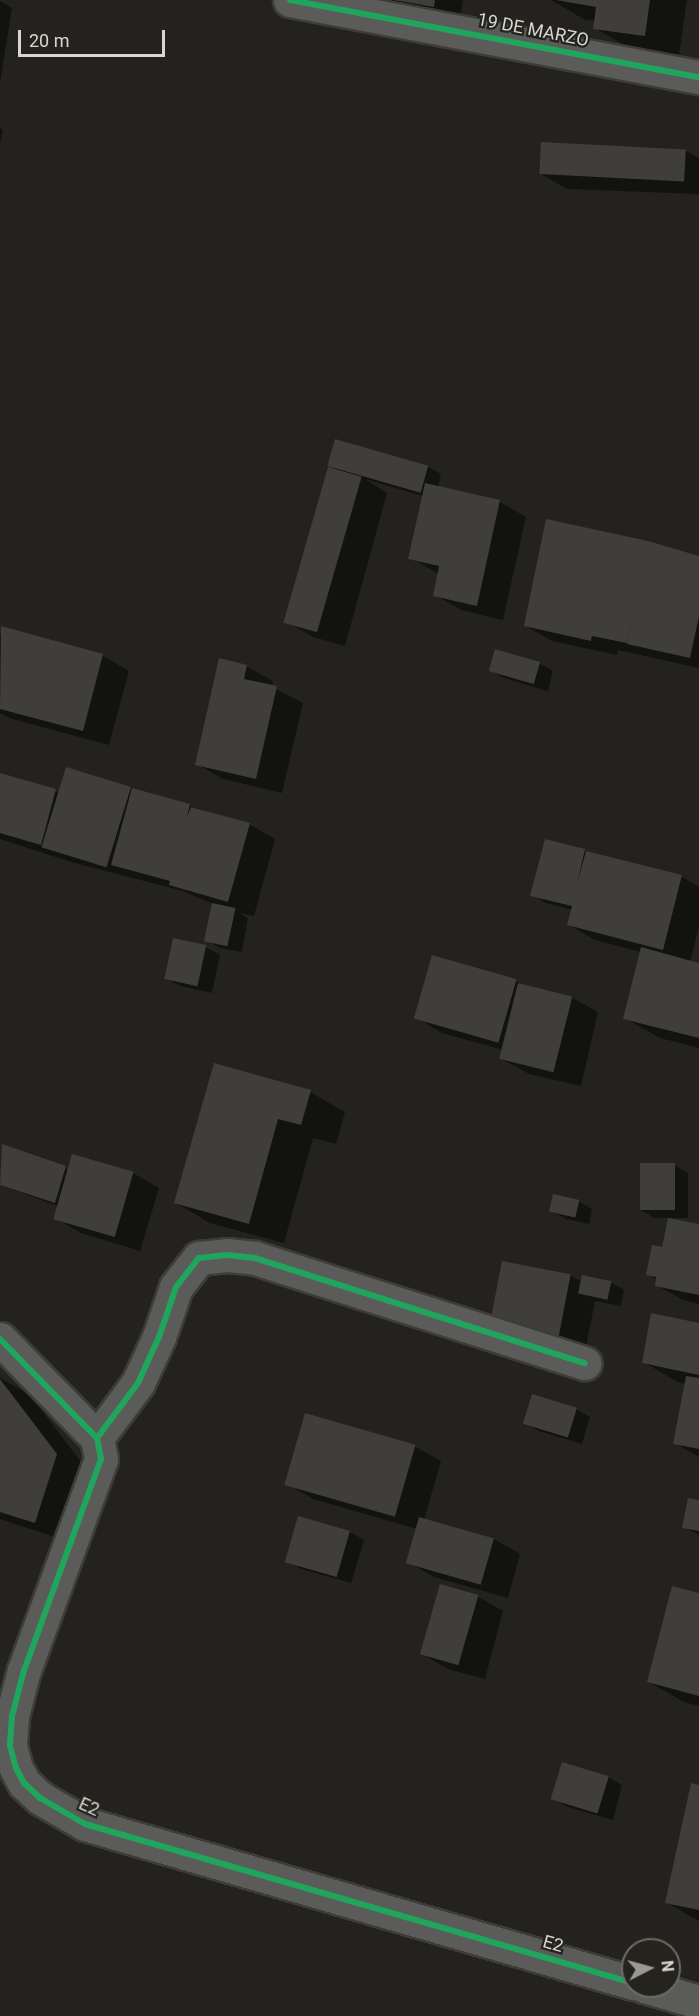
<!DOCTYPE html>
<html>
<head>
<meta charset="utf-8">
<style>
	body { margin:0 }
	#map { position:relative; width:699px; height:2016px; overflow:hidden; background:#23221e; font-family:Roboto,sans-serif }
	div>[style] { position:absolute }
	[style*='--x'] { left:calc(var(--x)*1px); top:calc(var(--y)*1px); width:calc(var(--w)*1px); rotate:calc(var(--a)*1deg) }
	.shadow>* { inset:0; background:#0007 }
	.building>* { inset:0; background:#3f3e3b; transform-origin:0 0 }
	.roads { filter:drop-shadow(2px 0 #3d3c39) drop-shadow(-2px 0 #3d3c39) drop-shadow(0 2px #3d3c39) drop-shadow(0 -2px #3d3c39) }
	.street>* { height:33px; margin:-16.5px; padding:0 16.5px; transform-origin:16.5px; border-radius:16.5px; background:#5b5b59 }
	.cycleway>* { height:6px; margin:-3px; padding:0 3px; transform-origin:3px; border-radius:3px; background:#20a55d }
	span { translate:-50% -50%; white-space:nowrap; text-align:center; line-height:1.15; -webkit-text-stroke:4.5px #24231d; paint-order:stroke }
	.street-label { font-size:18px; color:#d8d7d3 }
	.north { position:absolute; left:621px; top:1938px; width:60px; height:60px; box-sizing:border-box; background:#24231d; border:2px solid #6c6b66; border-radius:50%; rotate:84deg; font-size:16px; font-weight:700; line-height:24px; text-align:center; color:#d8d7d3 }
	.north::after { content:''; display:block; margin:auto; width:21px; height:27px; background:#999894; clip-path:polygon(50% 0,100% 100%,50% 72%,0 100%) }
	.scale { position:absolute; left:18px; top:30px; width:147px; height:27px; box-sizing:border-box; border:3px solid #d8d7d3; border-top:0; padding-left:8px; font-size:18px; line-height:21px; white-space:nowrap; color:#d8d7d3; -webkit-text-stroke:4px #24231d; paint-order:stroke }
</style>
</head>
<body>
<div id="map">
	<div class="shadow">
		<i style="clip-path:polygon(343px 0,463px 0,460px 22px)"></i>
		<i style="clip-path:polygon(551px 0,687px 0,679px 55px,629px 48px,595px 28px,596px 21px,585px 20px)"></i>
		<i style="clip-path:polygon(0 1px,12px 8px,0 83px)"></i>
		<i style="clip-path:polygon(0 128px,3px 130px,0 143px)"></i>
		<i style="clip-path:polygon(686px 151px,699px 158px,699px 194px,567px 189px,541px 174px)"></i>
		<i style="clip-path:polygon(329px 465px,427px 466px,441px 474px,438px 488px,500px 502px,526px 517px,503px 620px,461px 610px,435px 595px,439px 574px,410px 558px,423px 496px,365px 479px,387px 493px,345px 646px,313px 637px,287px 622px,340px 471px)"></i>
		<i style="clip-path:polygon(699px 557px,699px 668px,618px 650px,617px 655px,552px 641px,526px 626px)"></i>
		<i style="clip-path:polygon(2px 628px,103px 656px,129px 671px,109px 745px,9px 718px,0 713px,0 637px)"></i>
		<i style="clip-path:polygon(539px 663px,553px 671px,548px 691px,504px 678px,490px 670px)"></i>
		<i style="clip-path:polygon(246px 666px,273px 681px,272px 687px,303px 703px,282px 793px,223px 779px,197px 764px)"></i>
		<i style="clip-path:polygon(0 774px,60px 793px,131px 788px,249px 824px,275px 839px,254px 916px,239px 913px,248px 918px,242px 952px,220px 948px,206px 940px,213px 904px,183px 891px,71px 862px,0 839px)"></i>
		<i style="clip-path:polygon(546px 841px,682px 877px,699px 887px,699px 926px,690px 962px,699px 964px,699px 1048px,660px 1038px,625px 1018px,641px 952px,595px 940px,569px 925px,573px 910px,546px 903px,532px 895px)"></i>
		<i style="clip-path:polygon(206px 947px,220px 955px,212px 993px,180px 986px,166px 978px)"></i>
		<i style="clip-path:polygon(516px 981px,527px 987px,571px 997px,598px 1012px,581px 1086px,529px 1074px,502px 1059px,504px 1050px,442px 1033px,416px 1017px)"></i>
		<i style="clip-path:polygon(310px 1092px,345px 1112px,336px 1144px,313px 1138px,284px 1243px,210px 1223px,176px 1203px)"></i>
		<i style="clip-path:polygon(3px 1146px,69px 1170px,133px 1173px,159px 1188px,140px 1251px,81px 1233px,55px 1218px,58px 1206px,0 1185px)"></i>
		<i style="clip-path:polygon(674px 1165px,688px 1173px,688px 1218px,655px 1218px,641px 1210px)"></i>
		<i style="clip-path:polygon(578px 1201px,592px 1209px,589px 1224px,566px 1219px,552px 1211px)"></i>
		<i style="clip-path:polygon(699px 1225px,699px 1304px,683px 1300px,656px 1285px,657px 1280px,648px 1274px,663px 1249px)"></i>
		<i style="clip-path:polygon(570px 1275px,583px 1283px,610px 1282px,624px 1290px,621px 1306px,595px 1301px,585px 1352px,491px 1324px)"></i>
		<i style="clip-path:polygon(699px 1325px,699px 1457px,675px 1443px,686px 1384px,678px 1382px,643px 1362px)"></i>
		<i style="clip-path:polygon(0 1378px,30px 1395px,91px 1475px,70px 1542px,0 1519px)"></i>
		<i style="clip-path:polygon(576px 1409px,590px 1417px,582px 1444px,539px 1431px,525px 1423px)"></i>
		<i style="clip-path:polygon(414px 1446px,441px 1461px,424px 1520px,494px 1539px,520px 1554px,508px 1598px,434px 1577px,408px 1562px,417px 1529px,313px 1499px,287px 1484px)"></i>
		<i style="clip-path:polygon(699px 1502px,699px 1535px,684px 1527px)"></i>
		<i style="clip-path:polygon(299px 1518px,350px 1532px,364px 1540px,351px 1583px,301px 1569px,287px 1561px)"></i>
		<i style="clip-path:polygon(699px 1594px,699px 1706px,684px 1702px,649px 1682px)"></i>
		<i style="clip-path:polygon(477px 1596px,503px 1611px,485px 1679px,448px 1669px,422px 1654px)"></i>
		<i style="clip-path:polygon(608px 1777px,622px 1785px,613px 1820px,568px 1807px,554px 1799px)"></i>
		<i style="clip-path:polygon(699px 1787px,699px 1921px,666px 1902px)"></i>
	</div>
	<div class="building">
		<i style="clip-path:polygon(394px 0,435px 0,434px 7px)"></i>
		<i style="clip-path:polygon(556px 0,650px 0,645px 36px,593px 29px,596px 7px)"></i>
		<i style="left:541px;top:142px;width:145px;height:32px;rotate:3deg"></i>
		<i style="left:335px;top:439px;width:97px;height:28px;rotate:16deg"></i>
		<i style="left:328px;top:467px;width:35px;height:162px;rotate:16deg"></i>
		<i style="clip-path:polygon(425px 483px,500px 500px,477px 606px,433px 596px,439px 566px,408px 559px)"></i>
		<i style="clip-path:polygon(546px 519px,648px 541px,699px 556px,699px 616px,690px 658px,627px 644px,633px 613px,627px 643px,592px 636px,591px 641px,524px 626px)"></i>
		<i style="clip-path:polygon(1px 626px,103px 654px,83px 731px,0 709px)"></i>
		<i style="left:495px;top:649px;width:47px;height:23px;rotate:16deg"></i>
		<i style="clip-path:polygon(219px 658px,247px 665px,244px 679px,277px 686px,256px 779px,195px 765px)"></i>
		<i style="left:66px;top:767px;width:68px;height:84px;rotate:17deg"></i>
		<i style="clip-path:polygon(0 773px,56px 789px,41px 845px,0 833px)"></i>
		<i style="clip-path:polygon(132px 788px,190px 804px,187px 817px,191px 807px,250px 823px,228px 902px,169px 885px,170px 881px,111px 865px)"></i>
		<i style="clip-path:polygon(545px 839px,585px 849px,577px 884px,586px 851px,682px 875px,663px 950px,567px 925px,572px 906px,530px 896px)"></i>
		<i style="left:212px;top:903px;width:24px;height:39px;rotate:12deg"></i>
		<i style="left:173px;top:938px;width:34px;height:42px;rotate:12deg"></i>
		<i style="clip-path:polygon(641px 947px,699px 963px,699px 1038px,623px 1019px)"></i>
		<i style="left:432px;top:955px;width:88px;height:66px;rotate:16deg"></i>
		<i style="left:518px;top:983px;width:56px;height:78px;rotate:14deg"></i>
		<i style="clip-path:polygon(214px 1063px,311px 1090px,301px 1125px,278px 1119px,249px 1224px,174px 1203px)"></i>
		<i style="clip-path:polygon(2px 1144px,66px 1166px,55px 1203px,0 1185px)"></i>
		<i style="left:72px;top:1154px;width:64px;height:68px;rotate:16deg"></i>
		<i style="left:675px;top:1163px;width:47px;height:35px;rotate:90deg"></i>
		<i style="left:553px;top:1194px;width:27px;height:18px;rotate:13deg"></i>
		<i style="clip-path:polygon(668px 1218px,699px 1224px,699px 1295px,655px 1286px,656px 1277px,646px 1275px,652px 1245px,662px 1247px)"></i>
		<i style="left:502px;top:1261px;width:70px;height:65px;rotate:11deg"></i>
		<i style="left:582px;top:1275px;width:30px;height:19px;rotate:12deg"></i>
		<i style="clip-path:polygon(651px 1313px,699px 1323px,699px 1375px,642px 1363px)"></i>
		<i style="clip-path:polygon(686px 1376px,699px 1378px,699px 1449px,673px 1444px)"></i>
		<i style="clip-path:polygon(0 1379px,57px 1454px,35px 1523px,0 1512px)"></i>
		<i style="left:532px;top:1394px;width:47px;height:31px;rotate:17deg"></i>
		<i style="left:305px;top:1413px;width:115px;height:75px;rotate:16deg"></i>
		<i style="clip-path:polygon(688px 1498px,699px 1500px,699px 1531px,682px 1528px)"></i>
		<i style="left:298px;top:1516px;width:54px;height:48px;rotate:16deg"></i>
		<i style="left:419px;top:1517px;width:78px;height:48px;rotate:16deg"></i>
		<i style="left:440px;top:1584px;width:40px;height:73px;rotate:16deg"></i>
		<i style="clip-path:polygon(672px 1586px,699px 1593px,699px 1696px,647px 1682px)"></i>
		<i style="left:562px;top:1762px;width:49px;height:39px;rotate:17deg"></i>
		<i style="clip-path:polygon(691px 1783px,699px 1785px,699px 1910px,665px 1903px)"></i>
	</div>
	<div class="roads">
		<div class="street">
			<i style="--x:290;--y:0;--w:416;--a:10.7"></i>
			<i style="--x:0;--y:1339;--w:139;--a:45.6"></i>
			<i style="--x:97;--y:1438;--w:21;--a:79"></i>
			<i style="--x:101;--y:1459;--w:225;--a:110"></i>
			<i style="--x:24;--y:1670;--w:48;--a:104.6"></i>
			<i style="--x:12;--y:1716;--w:30;--a:94"></i>
			<i style="--x:10;--y:1746;--w:23;--a:75"></i>
			<i style="--x:16;--y:1768;--w:17;--a:62"></i>
			<i style="--x:24;--y:1783;--w:22;--a:43"></i>
			<i style="--x:40;--y:1798;--w:52;--a:30"></i>
			<i style="--x:85;--y:1824;--w:571;--a:16.18"></i>
			<i style="--x:97;--y:1438;--w:69;--a:-53.3"></i>
			<i style="--x:138;--y:1383;--w:51;--a:-65.5"></i>
			<i style="--x:159;--y:1337;--w:53;--a:-71.2"></i>
			<i style="--x:176;--y:1287;--w:37;--a:-52"></i>
			<i style="--x:199;--y:1258;--w:28;--a:-6"></i>
			<i style="--x:227;--y:1255;--w:28;--a:6"></i>
			<i style="--x:255;--y:1258;--w:346;--a:17.7"></i>
			<i style="--x:644;--y:1986;--w:57;--a:16.2"></i>
		</div>
	</div>
	<div class="cycleway">
		<i style="--x:290;--y:0;--w:416;--a:10.7"></i>
		<i style="--x:0;--y:1339;--w:139;--a:45.6"></i>
		<i style="--x:97;--y:1438;--w:21;--a:79"></i>
		<i style="--x:101;--y:1459;--w:225;--a:110"></i>
		<i style="--x:24;--y:1670;--w:48;--a:104.6"></i>
		<i style="--x:12;--y:1716;--w:30;--a:94"></i>
		<i style="--x:10;--y:1746;--w:23;--a:75"></i>
		<i style="--x:16;--y:1768;--w:17;--a:62"></i>
		<i style="--x:24;--y:1783;--w:22;--a:43"></i>
		<i style="--x:40;--y:1798;--w:52;--a:30"></i>
		<i style="--x:85;--y:1824;--w:571;--a:16.18"></i>
		<i style="--x:97;--y:1438;--w:69;--a:-53.3"></i>
		<i style="--x:138;--y:1383;--w:51;--a:-65.5"></i>
		<i style="--x:159;--y:1337;--w:53;--a:-71.2"></i>
		<i style="--x:176;--y:1287;--w:37;--a:-52"></i>
		<i style="--x:199;--y:1258;--w:28;--a:-6"></i>
		<i style="--x:227;--y:1255;--w:28;--a:6"></i>
		<i style="--x:255;--y:1258;--w:346;--a:17.7"></i>
	</div>
	<div class="street-label">
		<span style="left:533px;top:30px;rotate:11deg">19 DE MARZO</span>
		<span style="left:89px;top:1807px;rotate:24deg">E2</span>
		<span style="left:553px;top:1944px;rotate:16deg">E2</span>
	</div>
	<div class="north">N</div>
	<div class="scale">20 m</div>
</div>
</body>
</html>
